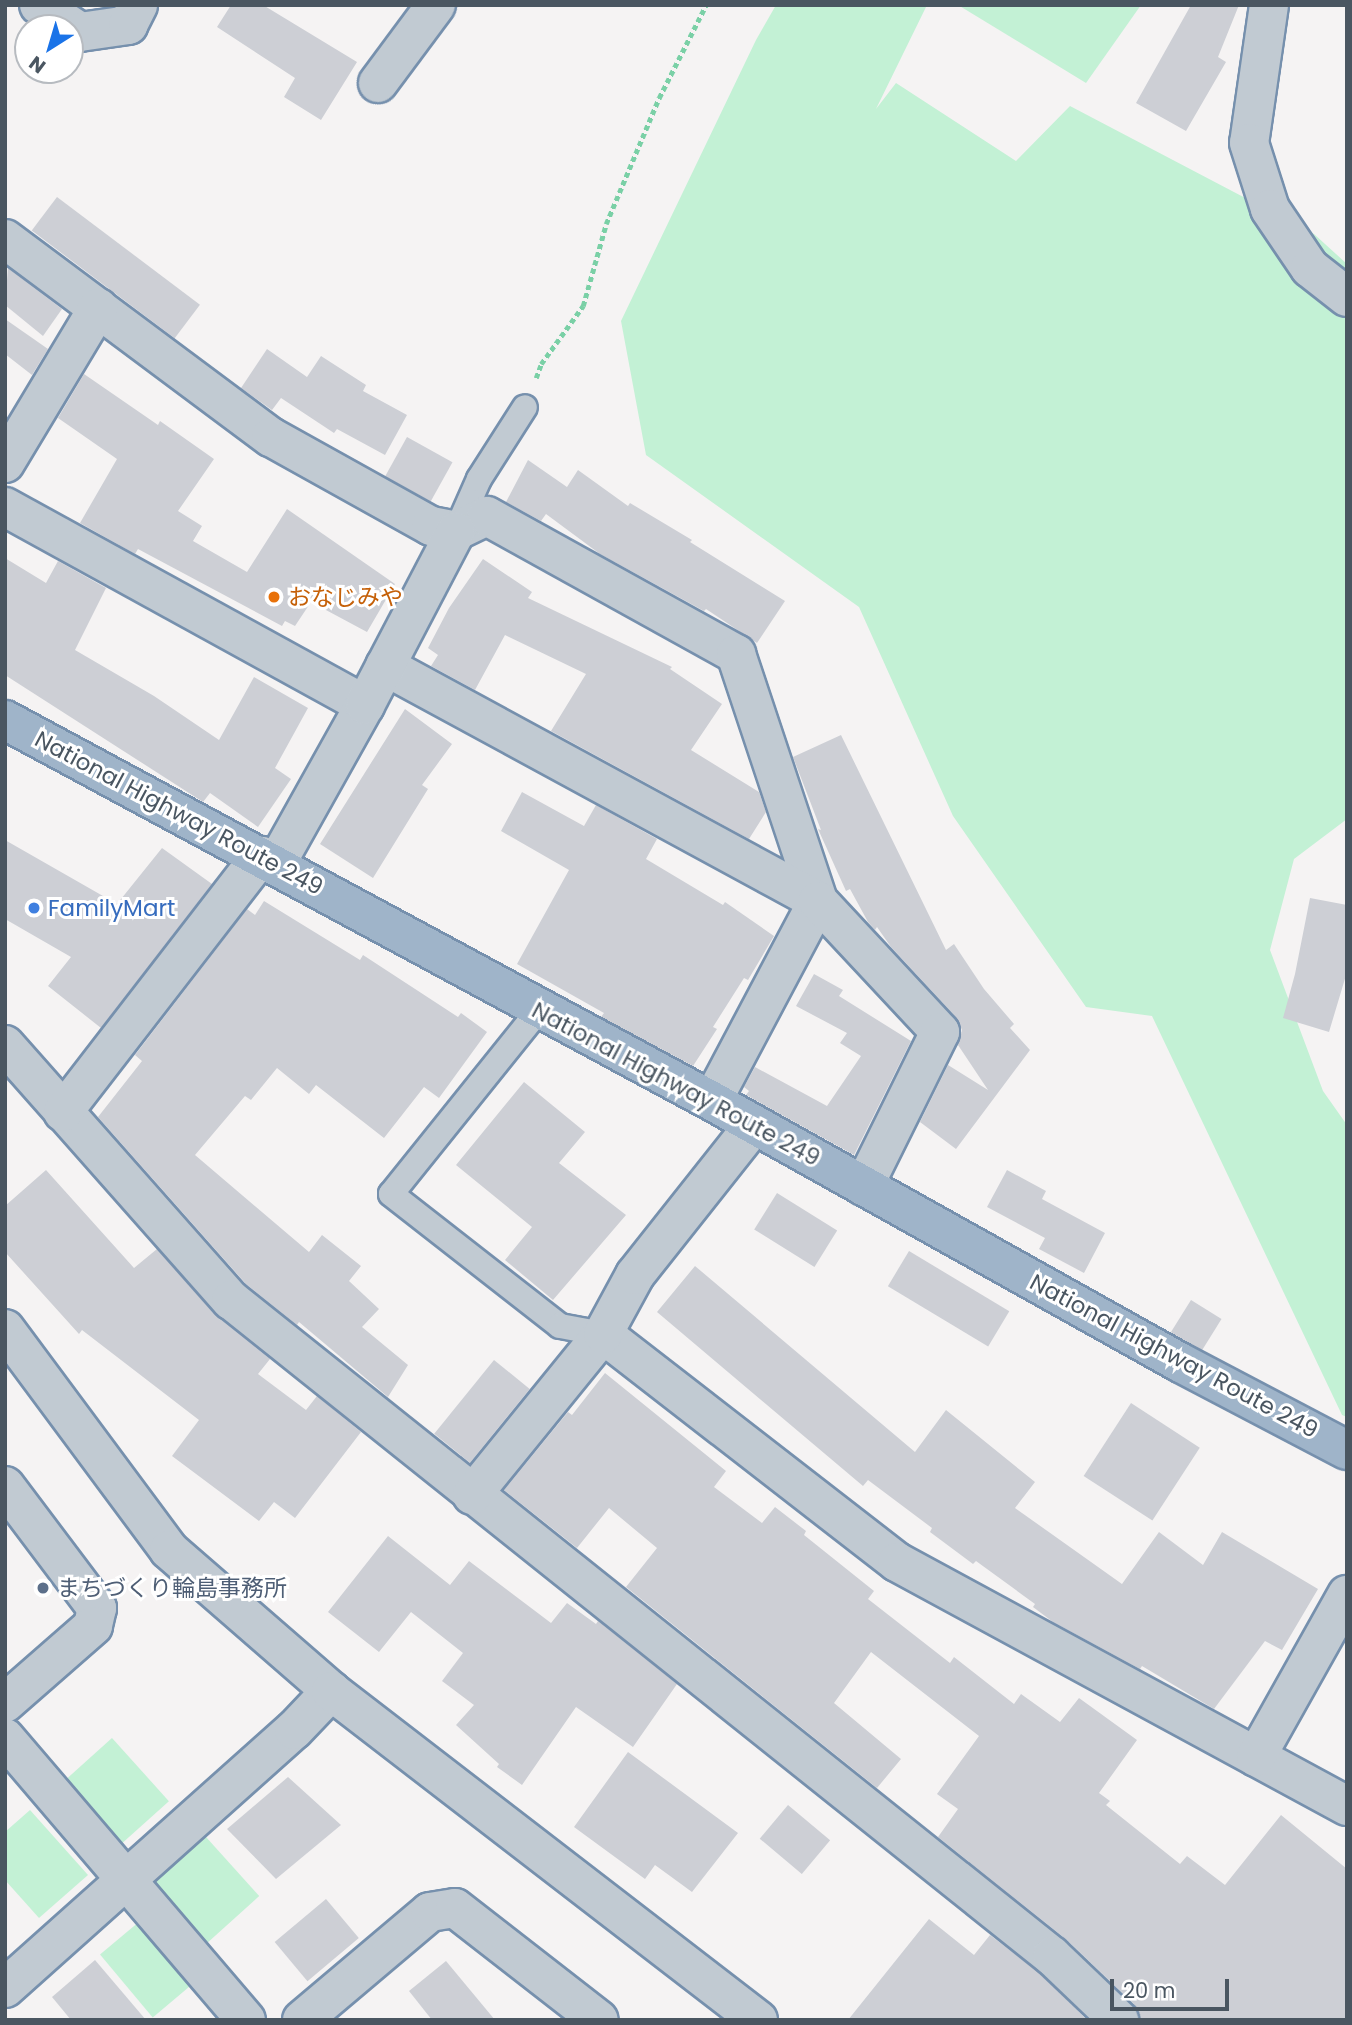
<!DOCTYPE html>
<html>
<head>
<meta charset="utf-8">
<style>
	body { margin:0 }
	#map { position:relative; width:1352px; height:2025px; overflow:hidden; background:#f5f3f3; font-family:Poppins,"Noto Sans JP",sans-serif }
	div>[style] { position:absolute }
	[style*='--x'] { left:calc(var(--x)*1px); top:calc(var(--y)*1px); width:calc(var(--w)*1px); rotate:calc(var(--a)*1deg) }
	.green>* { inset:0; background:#c3f1d5; transform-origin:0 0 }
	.building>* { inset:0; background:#cdcfd5; transform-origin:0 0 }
	.path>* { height:4.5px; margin-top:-2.25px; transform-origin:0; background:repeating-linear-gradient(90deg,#7ad0a6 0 5px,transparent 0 8.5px) }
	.roads { filter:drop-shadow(2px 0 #7690ad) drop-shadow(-2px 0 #7690ad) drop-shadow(0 2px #7690ad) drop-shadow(0 -2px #7690ad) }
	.service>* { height:24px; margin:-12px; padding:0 12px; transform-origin:12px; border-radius:12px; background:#c1cad2 }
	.minor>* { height:38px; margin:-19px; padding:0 19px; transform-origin:19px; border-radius:19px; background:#c1cad2 }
	.tertiary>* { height:38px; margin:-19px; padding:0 19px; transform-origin:19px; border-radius:19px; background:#c1cad2 }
	.trunk>* { height:38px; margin:-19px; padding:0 19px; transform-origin:19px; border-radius:19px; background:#9fb4c9 }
	.dots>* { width:19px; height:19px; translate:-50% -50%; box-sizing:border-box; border:4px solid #fff; border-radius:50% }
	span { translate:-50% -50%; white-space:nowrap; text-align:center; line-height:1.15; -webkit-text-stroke:6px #fff; paint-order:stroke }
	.food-label { font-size:23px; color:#c56008 }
	.left { translate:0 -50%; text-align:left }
	.street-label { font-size:23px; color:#4a5661 }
	.shop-label { font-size:23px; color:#366cbe }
	.service-label { font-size:23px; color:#4e5e75 }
	.frame { position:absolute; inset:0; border:7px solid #4a5661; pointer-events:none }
	.north { position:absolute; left:14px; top:14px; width:70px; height:70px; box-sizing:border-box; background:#fff; border:2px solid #b7bbc0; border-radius:50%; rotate:217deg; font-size:19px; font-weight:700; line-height:28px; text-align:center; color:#4a5661 }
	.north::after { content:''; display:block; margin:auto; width:24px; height:32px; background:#1a73e8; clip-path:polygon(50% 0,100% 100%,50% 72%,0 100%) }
	.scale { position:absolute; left:1110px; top:1979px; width:119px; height:32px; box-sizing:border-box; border:4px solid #4a5661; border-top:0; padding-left:9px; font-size:21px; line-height:24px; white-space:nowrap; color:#4a5661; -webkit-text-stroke:5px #fff; paint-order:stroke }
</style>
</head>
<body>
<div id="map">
	<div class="green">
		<i style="clip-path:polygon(776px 5px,927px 5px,876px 109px,896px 83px,1016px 161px,1070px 106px,1314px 234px,1347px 264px,1347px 819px,1294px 859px,1270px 950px,1323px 1091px,1347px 1125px,1347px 1417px,1342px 1415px,1152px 1016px,1086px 1007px,953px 816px,859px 607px,646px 455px,621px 321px,756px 40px)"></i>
		<i style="clip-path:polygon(958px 5px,1141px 5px,1086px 83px)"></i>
		<i style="left:112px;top:1738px;width:85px;height:75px;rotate:48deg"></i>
		<i style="clip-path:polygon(30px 1810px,88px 1875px,39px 1918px,5px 1880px,5px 1832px)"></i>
		<i style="left:197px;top:1827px;width:93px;height:82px;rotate:48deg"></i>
		<i style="left:146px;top:1916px;width:82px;height:60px;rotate:50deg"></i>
	</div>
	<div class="building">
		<i style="clip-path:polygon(231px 5px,263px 5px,357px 62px,321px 120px,284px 97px,295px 78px,217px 27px)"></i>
		<i style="clip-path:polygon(1191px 5px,1239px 5px,1218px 57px,1226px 62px,1186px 131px,1136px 103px)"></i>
		<i style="left:57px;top:197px;width:179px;height:42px;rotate:37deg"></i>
		<i style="clip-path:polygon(8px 268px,62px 309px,43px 336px,5px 305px)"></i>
		<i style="clip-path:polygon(5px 319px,48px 349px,32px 375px,5px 354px)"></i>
		<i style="clip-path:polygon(267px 349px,307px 377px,321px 356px,366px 385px,363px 391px,407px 415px,385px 455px,337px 429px,334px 433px,281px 398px,272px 410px,241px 388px)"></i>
		<i style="clip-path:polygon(84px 374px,158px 425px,160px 421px,214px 459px,178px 511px,202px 526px,193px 541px,247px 572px,287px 509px,395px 584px,367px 632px,311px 602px,295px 626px,285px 621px,282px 626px,138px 549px,135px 554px,80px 523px,117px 459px,58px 418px)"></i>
		<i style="left:407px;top:437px;width:52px;height:45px;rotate:29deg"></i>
		<i style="clip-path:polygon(528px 460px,567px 487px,578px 470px,628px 506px,630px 503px,692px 540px,690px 542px,785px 601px,757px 643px,706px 609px,704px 611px,600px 554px,546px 514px,541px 521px,506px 502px)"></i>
		<i style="clip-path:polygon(5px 558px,46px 583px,58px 561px,106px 588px,75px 650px,154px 696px,219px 740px,254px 677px,308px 708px,275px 768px,291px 779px,258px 827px,210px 793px,203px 802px,5px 675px)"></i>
		<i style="clip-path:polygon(483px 559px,532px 592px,528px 598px,672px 667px,670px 669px,722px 704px,691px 750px,759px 792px,766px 812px,749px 839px,551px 731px,586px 674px,505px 635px,475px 690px,431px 666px,438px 655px,428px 648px,449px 608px)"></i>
		<i style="clip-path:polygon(405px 709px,452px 744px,422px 785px,428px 789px,373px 878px,320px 844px)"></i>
		<i style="clip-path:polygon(841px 735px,946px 950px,954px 944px,984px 989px,1014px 1024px,1010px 1028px,1030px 1050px,956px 1149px,920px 1122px,948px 1065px,988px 1090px,958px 1045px,962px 1030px,956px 1017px,891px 947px,877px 927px,875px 930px,868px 922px,850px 889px,846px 891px,818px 829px,821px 830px,793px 757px)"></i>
		<i style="clip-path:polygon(522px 792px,584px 826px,596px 805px,657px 839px,646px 859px,723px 905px,725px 902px,774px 936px,748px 980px,744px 978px,713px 1027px,717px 1029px,693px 1066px,601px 1017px,604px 1013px,517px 964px,569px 870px,501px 831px)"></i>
		<i style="clip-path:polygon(5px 840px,117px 904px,162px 848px,212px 884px,101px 1028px,48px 986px,71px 957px,5px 919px)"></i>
		<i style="clip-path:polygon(1310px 898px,1347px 905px,1347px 972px,1329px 1032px,1283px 1018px,1295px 974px)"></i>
		<i style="clip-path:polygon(264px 901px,360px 960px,363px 955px,458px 1017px,461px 1013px,487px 1032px,439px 1098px,424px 1087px,384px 1138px,316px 1085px,309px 1094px,277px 1068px,251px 1100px,245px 1096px,195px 1155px,309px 1252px,322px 1235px,361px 1266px,349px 1281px,379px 1309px,362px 1327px,408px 1365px,388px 1397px,299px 1322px,297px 1325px,246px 1284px,98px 1117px,142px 1061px,135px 1055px,247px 909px,255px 915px)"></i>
		<i style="clip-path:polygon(814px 974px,843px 990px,839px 996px,911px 1041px,854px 1155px,746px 1095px,749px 1091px,744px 1087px,755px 1067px,827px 1106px,861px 1056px,840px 1043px,847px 1033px,796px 1006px)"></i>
		<i style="clip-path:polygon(524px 1082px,585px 1132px,559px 1163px,626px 1215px,553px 1300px,505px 1260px,532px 1227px,456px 1165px)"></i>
		<i style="clip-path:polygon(46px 1170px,134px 1268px,157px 1249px,215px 1315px,270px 1359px,258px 1374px,306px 1410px,317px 1396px,361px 1432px,295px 1518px,274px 1502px,259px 1521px,172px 1456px,199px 1420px,82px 1330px,79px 1334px,5px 1252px,5px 1206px)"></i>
		<i style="clip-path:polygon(1007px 1170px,1046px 1191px,1042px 1199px,1105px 1233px,1084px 1273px,1039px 1249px,1045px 1238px,987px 1207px)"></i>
		<i style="left:777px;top:1193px;width:71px;height:43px;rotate:32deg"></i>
		<i style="left:909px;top:1251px;width:117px;height:41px;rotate:31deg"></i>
		<i style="clip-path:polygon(695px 1266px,915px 1452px,946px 1410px,1035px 1482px,1015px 1508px,1122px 1584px,1159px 1532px,1203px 1565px,1222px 1532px,1318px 1589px,1282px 1650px,1265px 1641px,1214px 1709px,1142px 1666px,1140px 1669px,1053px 1622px,1033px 1607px,1035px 1604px,976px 1561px,973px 1564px,930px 1532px,932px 1528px,868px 1480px,863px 1486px,657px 1312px)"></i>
		<i style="left:1191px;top:1300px;width:36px;height:38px;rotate:32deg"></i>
		<i style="left:494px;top:1360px;width:46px;height:95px;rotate:39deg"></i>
		<i style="clip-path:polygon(605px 1373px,726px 1471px,714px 1487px,762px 1523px,775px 1507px,806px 1531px,804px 1535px,874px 1591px,868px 1599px,950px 1663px,954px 1657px,1014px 1704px,1021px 1694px,1060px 1722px,1079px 1698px,1137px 1740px,1099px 1793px,1110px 1801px,1106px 1805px,1180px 1864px,1187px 1856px,1225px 1885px,1281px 1815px,1347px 1869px,1347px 2020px,1140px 2020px,1134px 2004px,1067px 1940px,938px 1837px,958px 1809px,937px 1794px,979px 1736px,871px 1652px,834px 1703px,901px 1759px,877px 1788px,626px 1587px,657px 1548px,609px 1508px,577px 1548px,504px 1490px,568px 1412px,572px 1415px)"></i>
		<i style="left:1131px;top:1403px;width:82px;height:87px;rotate:33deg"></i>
		<i style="clip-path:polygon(388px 1536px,450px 1585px,469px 1561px,551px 1623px,567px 1603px,596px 1624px,598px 1621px,677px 1684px,633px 1747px,576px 1707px,522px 1785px,497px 1767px,499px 1764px,456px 1725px,474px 1705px,442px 1681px,463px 1653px,411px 1612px,379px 1652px,328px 1612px)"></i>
		<i style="clip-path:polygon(628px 1752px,738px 1833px,692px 1892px,655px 1865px,645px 1879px,574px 1827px)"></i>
		<i style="clip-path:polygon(288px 1777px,341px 1825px,276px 1879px,227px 1829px)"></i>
		<i style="left:788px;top:1805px;width:55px;height:44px;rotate:40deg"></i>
		<i style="left:326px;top:1899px;width:51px;height:67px;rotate:50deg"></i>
		<i style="clip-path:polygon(929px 1919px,974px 1955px,990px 1935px,1038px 1972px,1087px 2020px,848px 2020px)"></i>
		<i style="clip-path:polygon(95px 1960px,146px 2020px,71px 2020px,52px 1997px)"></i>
		<i style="clip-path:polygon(446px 1961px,495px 2020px,432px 2020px,409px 1991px)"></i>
	</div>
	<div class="path">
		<i style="--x:536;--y:378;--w:15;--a:-70"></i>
		<i style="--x:541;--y:364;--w:72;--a:-54.1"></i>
		<i style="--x:583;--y:306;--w:85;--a:-74.3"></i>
		<i style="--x:606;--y:224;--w:137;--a:-67.2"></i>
		<i style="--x:659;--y:98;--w:104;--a:-63.2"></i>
	</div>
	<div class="roads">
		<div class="service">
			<i style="--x:456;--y:531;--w:57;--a:-66.1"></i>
			<i style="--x:479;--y:479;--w:85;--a:-57.4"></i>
			<i style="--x:539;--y:1010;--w:236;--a:128.8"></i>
			<i style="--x:391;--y:1194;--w:214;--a:38"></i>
			<i style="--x:560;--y:1326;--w:44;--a:10.5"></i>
		</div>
		<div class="minor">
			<i style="--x:39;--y:5;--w:49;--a:33.4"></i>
			<i style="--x:80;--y:32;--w:49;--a:-8.3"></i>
			<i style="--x:128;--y:25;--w:22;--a:-63"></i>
			<i style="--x:1269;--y:5;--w:139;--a:98.2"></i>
			<i style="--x:1249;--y:143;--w:69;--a:72.3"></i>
			<i style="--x:1270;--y:209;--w:71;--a:55.9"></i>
			<i style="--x:1310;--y:268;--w:47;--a:38.1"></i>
			<i style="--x:378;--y:83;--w:97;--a:-53.4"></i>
			<i style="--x:5;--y:239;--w:332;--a:36.7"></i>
			<i style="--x:271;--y:437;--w:183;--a:29.1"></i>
			<i style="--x:431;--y:526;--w:25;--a:11"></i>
			<i style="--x:456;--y:531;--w:34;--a:-26"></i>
			<i style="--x:487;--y:516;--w:285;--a:29"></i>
			<i style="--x:736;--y:654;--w:260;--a:71.6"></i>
			<i style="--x:818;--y:901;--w:226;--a:117.9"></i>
			<i style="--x:5;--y:463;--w:181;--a:-59"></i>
			<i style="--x:5;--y:507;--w:411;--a:28.8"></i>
			<i style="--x:385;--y:666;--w:493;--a:28.5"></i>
			<i style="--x:818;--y:901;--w:179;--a:47"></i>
			<i style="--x:940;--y:1032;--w:172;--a:116.3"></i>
			<i style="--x:276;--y:864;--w:182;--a:-60.8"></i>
			<i style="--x:365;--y:705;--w:196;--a:-62.4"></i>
			<i style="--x:5;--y:1045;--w:341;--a:48.5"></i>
			<i style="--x:231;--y:1300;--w:1051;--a:38.63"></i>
			<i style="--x:1052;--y:1956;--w:93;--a:43.7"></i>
			<i style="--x:63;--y:1112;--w:324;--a:-52.3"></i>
			<i style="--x:603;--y:1334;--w:372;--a:37.8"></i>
			<i style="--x:897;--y:1562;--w:512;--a:28.47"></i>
			<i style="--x:5;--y:1486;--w:153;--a:53"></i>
			<i style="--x:97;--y:1608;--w:18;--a:103"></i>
			<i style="--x:93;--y:1626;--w:117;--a:138.8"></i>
			<i style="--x:472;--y:1495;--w:208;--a:-50.9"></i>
			<i style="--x:603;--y:1334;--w:67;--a:-61.5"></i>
			<i style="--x:635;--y:1275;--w:191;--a:-51.6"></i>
			<i style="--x:5;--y:1738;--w:371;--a:49.5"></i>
			<i style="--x:1256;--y:1757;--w:186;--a:-60.7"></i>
			<i style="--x:5;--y:1988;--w:387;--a:-41.8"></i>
			<i style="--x:294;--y:1730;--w:54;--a:-46.5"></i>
			<i style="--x:302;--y:2020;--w:167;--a:-40.2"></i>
			<i style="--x:430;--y:1912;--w:25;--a:-9"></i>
			<i style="--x:455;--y:1908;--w:182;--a:37.9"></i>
		</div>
		<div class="tertiary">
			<i style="--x:5;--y:1329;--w:275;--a:53.4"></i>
			<i style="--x:169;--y:1550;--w:215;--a:41"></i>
			<i style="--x:331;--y:1691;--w:539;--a:37.61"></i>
		</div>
		<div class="trunk">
			<i style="--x:5;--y:720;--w:803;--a:28.32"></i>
			<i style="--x:712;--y:1101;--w:537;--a:29.19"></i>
			<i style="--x:1181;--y:1363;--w:187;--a:27.7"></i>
		</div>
	</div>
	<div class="dots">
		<i style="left:274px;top:597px;background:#e8710a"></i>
		<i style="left:34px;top:908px;background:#3f7fe0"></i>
		<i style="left:43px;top:1588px;background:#5c6f8a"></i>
	</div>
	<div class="food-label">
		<span class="left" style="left:288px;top:597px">おなじみや</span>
	</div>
	<div class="street-label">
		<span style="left:179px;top:813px;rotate:28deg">National Highway Route 249</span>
		<span style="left:676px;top:1084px;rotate:28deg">National Highway Route 249</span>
		<span style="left:1174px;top:1356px;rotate:28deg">National Highway Route 249</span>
	</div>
	<div class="shop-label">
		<span class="left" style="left:48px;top:908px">FamilyMart</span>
	</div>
	<div class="service-label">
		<span class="left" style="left:57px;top:1588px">まちづくり輪島事務所</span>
	</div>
	<div class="frame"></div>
	<div class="north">N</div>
	<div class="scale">20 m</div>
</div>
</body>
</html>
